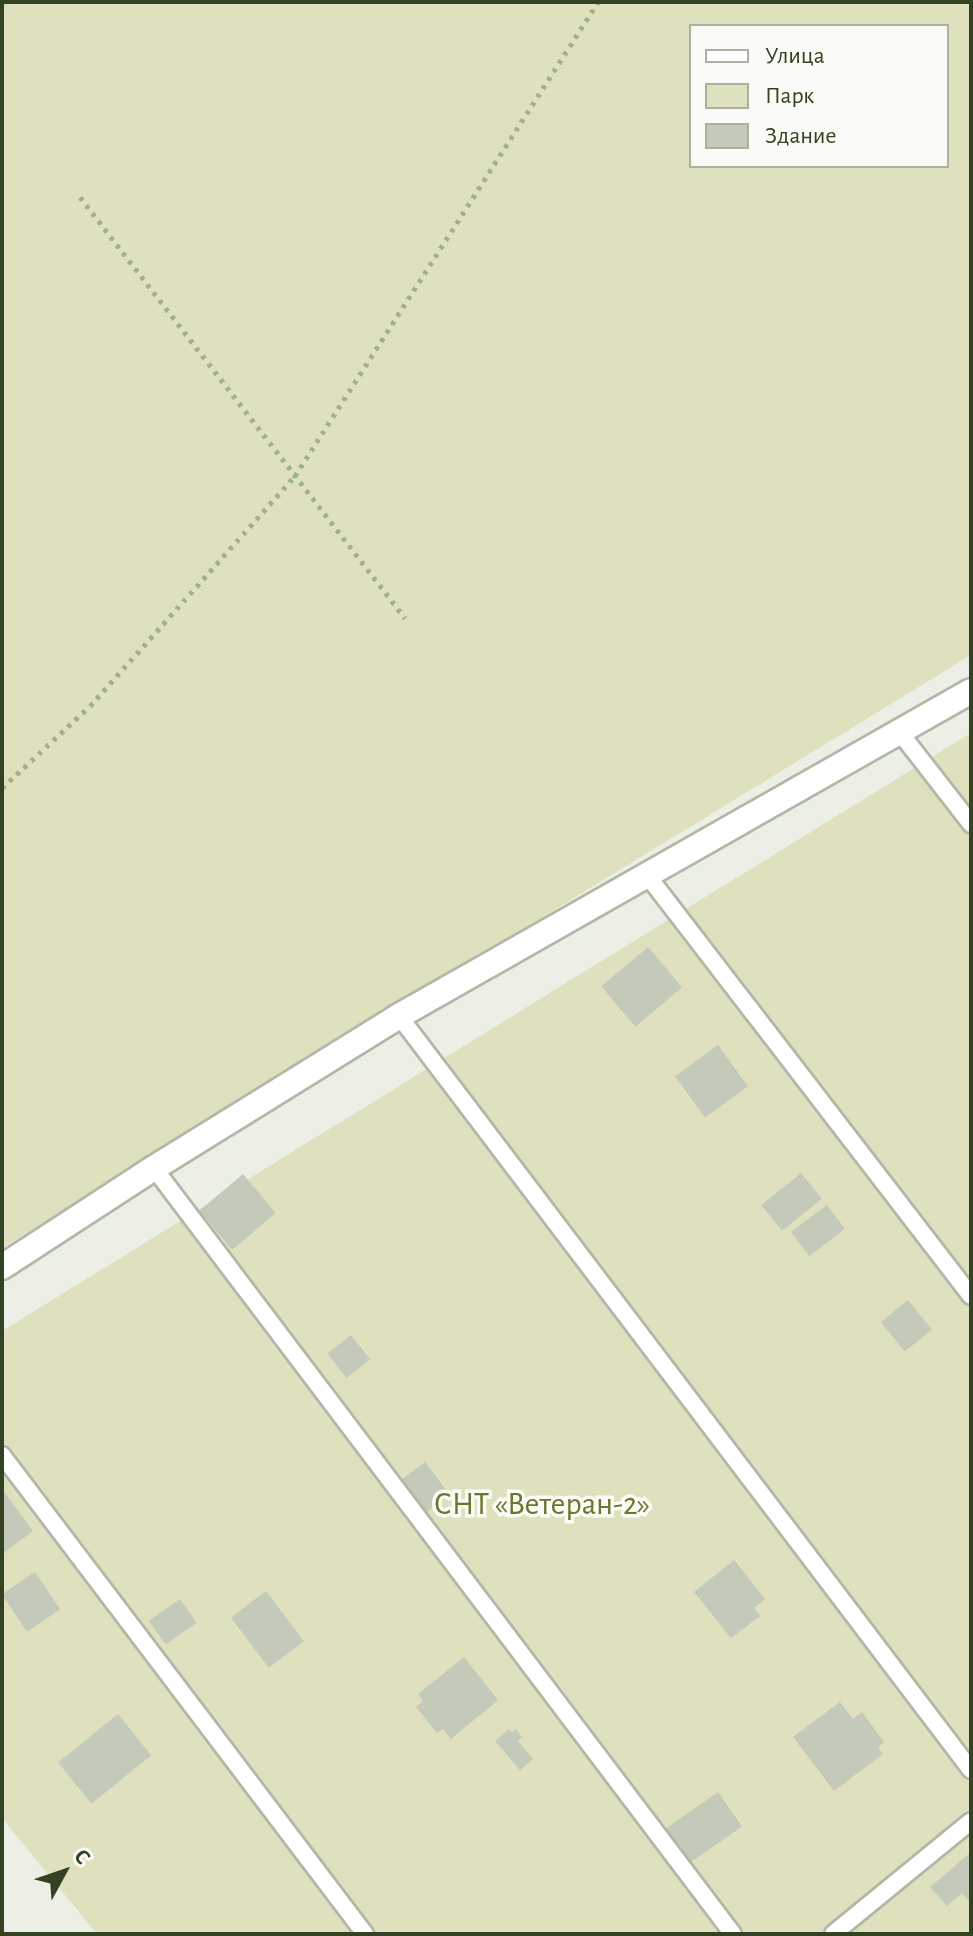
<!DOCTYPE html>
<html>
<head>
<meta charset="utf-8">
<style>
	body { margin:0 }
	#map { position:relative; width:973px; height:1936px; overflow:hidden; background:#ecefe5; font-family:"Alegreya Sans",sans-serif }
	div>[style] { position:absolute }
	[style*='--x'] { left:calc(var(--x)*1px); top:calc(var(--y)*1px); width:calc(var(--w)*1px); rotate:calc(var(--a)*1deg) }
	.green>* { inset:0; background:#dfe0be }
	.building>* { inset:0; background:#c4caba; transform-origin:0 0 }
	.path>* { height:5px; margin-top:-2.5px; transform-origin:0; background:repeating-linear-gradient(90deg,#9fb385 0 4px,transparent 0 10px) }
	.roads { filter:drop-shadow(2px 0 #b1b8a7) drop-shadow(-2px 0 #b1b8a7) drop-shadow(0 2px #b1b8a7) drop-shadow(0 -2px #b1b8a7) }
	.lane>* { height:16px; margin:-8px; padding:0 8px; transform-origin:8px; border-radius:8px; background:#fff }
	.street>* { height:24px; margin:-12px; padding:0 12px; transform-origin:12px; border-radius:12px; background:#fff }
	span { translate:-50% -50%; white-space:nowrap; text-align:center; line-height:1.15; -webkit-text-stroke:7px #fafbf6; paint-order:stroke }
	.park-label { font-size:32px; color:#6b752b }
	.frame { position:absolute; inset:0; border:4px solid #334223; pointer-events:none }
	.legend { position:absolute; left:689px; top:24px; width:260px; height:144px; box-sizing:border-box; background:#fafbf6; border:2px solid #aab1a2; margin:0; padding:10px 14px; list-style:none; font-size:24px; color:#334223 }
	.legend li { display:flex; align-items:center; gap:16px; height:40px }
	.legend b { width:40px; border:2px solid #aab1a2 }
	.north { position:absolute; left:24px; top:1832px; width:80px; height:80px; -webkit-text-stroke:6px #fafbf6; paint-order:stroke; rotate:50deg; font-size:22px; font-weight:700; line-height:32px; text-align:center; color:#334223 }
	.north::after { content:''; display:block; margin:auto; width:28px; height:36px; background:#334223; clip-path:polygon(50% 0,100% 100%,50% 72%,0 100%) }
</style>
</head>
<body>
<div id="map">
	<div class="green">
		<i style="clip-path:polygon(evenodd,2px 2px,971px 2px,971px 655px,2px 1248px,2px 2px,691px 26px,947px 26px,947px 166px,691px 166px,691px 26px)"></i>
		<i style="clip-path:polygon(971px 733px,971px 1934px,97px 1934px,2px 1818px,2px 1331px)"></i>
	</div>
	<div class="building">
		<i style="left:648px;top:947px;width:53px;height:61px;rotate:50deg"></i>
		<i style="left:718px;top:1045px;width:51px;height:53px;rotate:54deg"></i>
		<i style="left:801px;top:1173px;width:33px;height:51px;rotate:51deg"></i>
		<i style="left:243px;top:1174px;width:51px;height:57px;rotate:50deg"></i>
		<i style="left:827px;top:1205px;width:30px;height:45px;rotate:53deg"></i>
		<i style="left:908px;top:1300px;width:38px;height:35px;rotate:51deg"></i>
		<i style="left:351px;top:1335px;width:31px;height:30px;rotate:52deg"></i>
		<i style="left:425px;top:1462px;width:41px;height:37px;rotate:53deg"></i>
		<i style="clip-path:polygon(2px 1489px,33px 1531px,2px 1554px)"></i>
		<i style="clip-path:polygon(734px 1560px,765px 1599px,754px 1608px,760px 1616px,731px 1638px,694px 1592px)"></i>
		<i style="left:35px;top:1572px;width:45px;height:40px;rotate:56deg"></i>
		<i style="left:266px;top:1591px;width:63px;height:44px;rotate:53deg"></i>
		<i style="left:180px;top:1599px;width:29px;height:38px;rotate:55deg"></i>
		<i style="clip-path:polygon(464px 1657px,498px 1700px,451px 1739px,443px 1729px,437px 1733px,416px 1707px,423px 1701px,418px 1694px)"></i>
		<i style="clip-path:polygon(840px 1702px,853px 1719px,862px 1712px,884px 1742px,878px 1747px,883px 1754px,834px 1791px,793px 1737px)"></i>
		<i style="left:118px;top:1714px;width:53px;height:77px;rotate:51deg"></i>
		<i style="clip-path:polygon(509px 1729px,512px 1733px,516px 1729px,522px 1737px,518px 1741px,533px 1759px,520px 1770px,495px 1741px)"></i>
		<i style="left:718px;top:1792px;width:42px;height:64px;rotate:55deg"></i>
		<i style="clip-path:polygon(971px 1852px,971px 1903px,962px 1893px,947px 1906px,930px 1887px)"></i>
	</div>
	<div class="path">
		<i style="--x:80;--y:197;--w:532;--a:52.33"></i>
		<i style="--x:2;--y:788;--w:120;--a:-43"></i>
		<i style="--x:90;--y:706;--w:308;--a:-48.3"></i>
		<i style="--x:295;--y:476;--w:563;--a:-57.41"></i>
	</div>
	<div class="roads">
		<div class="lane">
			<i style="--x:901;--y:734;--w:114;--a:52.1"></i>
			<i style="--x:647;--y:875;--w:531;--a:52.42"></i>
			<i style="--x:399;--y:1016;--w:946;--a:52.82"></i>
			<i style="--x:154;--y:1168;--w:960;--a:52.92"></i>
			<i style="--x:2;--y:1455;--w:601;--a:52.84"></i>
			<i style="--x:833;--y:1934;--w:178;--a:-39.3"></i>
		</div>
		<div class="street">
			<i style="--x:2;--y:1267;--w:181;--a:-33.1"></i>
			<i style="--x:154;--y:1168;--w:288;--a:-31.8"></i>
			<i style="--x:399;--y:1016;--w:658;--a:-29.6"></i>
		</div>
	</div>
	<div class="park-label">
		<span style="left:542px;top:1504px">СНТ «Ветеран-2»</span>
	</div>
	<div class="frame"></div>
	<ul class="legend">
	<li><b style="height:10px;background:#fff"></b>Улица</li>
	<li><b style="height:22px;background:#dfe0be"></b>Парк</li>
	<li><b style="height:22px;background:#c4caba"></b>Здание</li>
	</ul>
	<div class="north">С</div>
</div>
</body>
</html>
